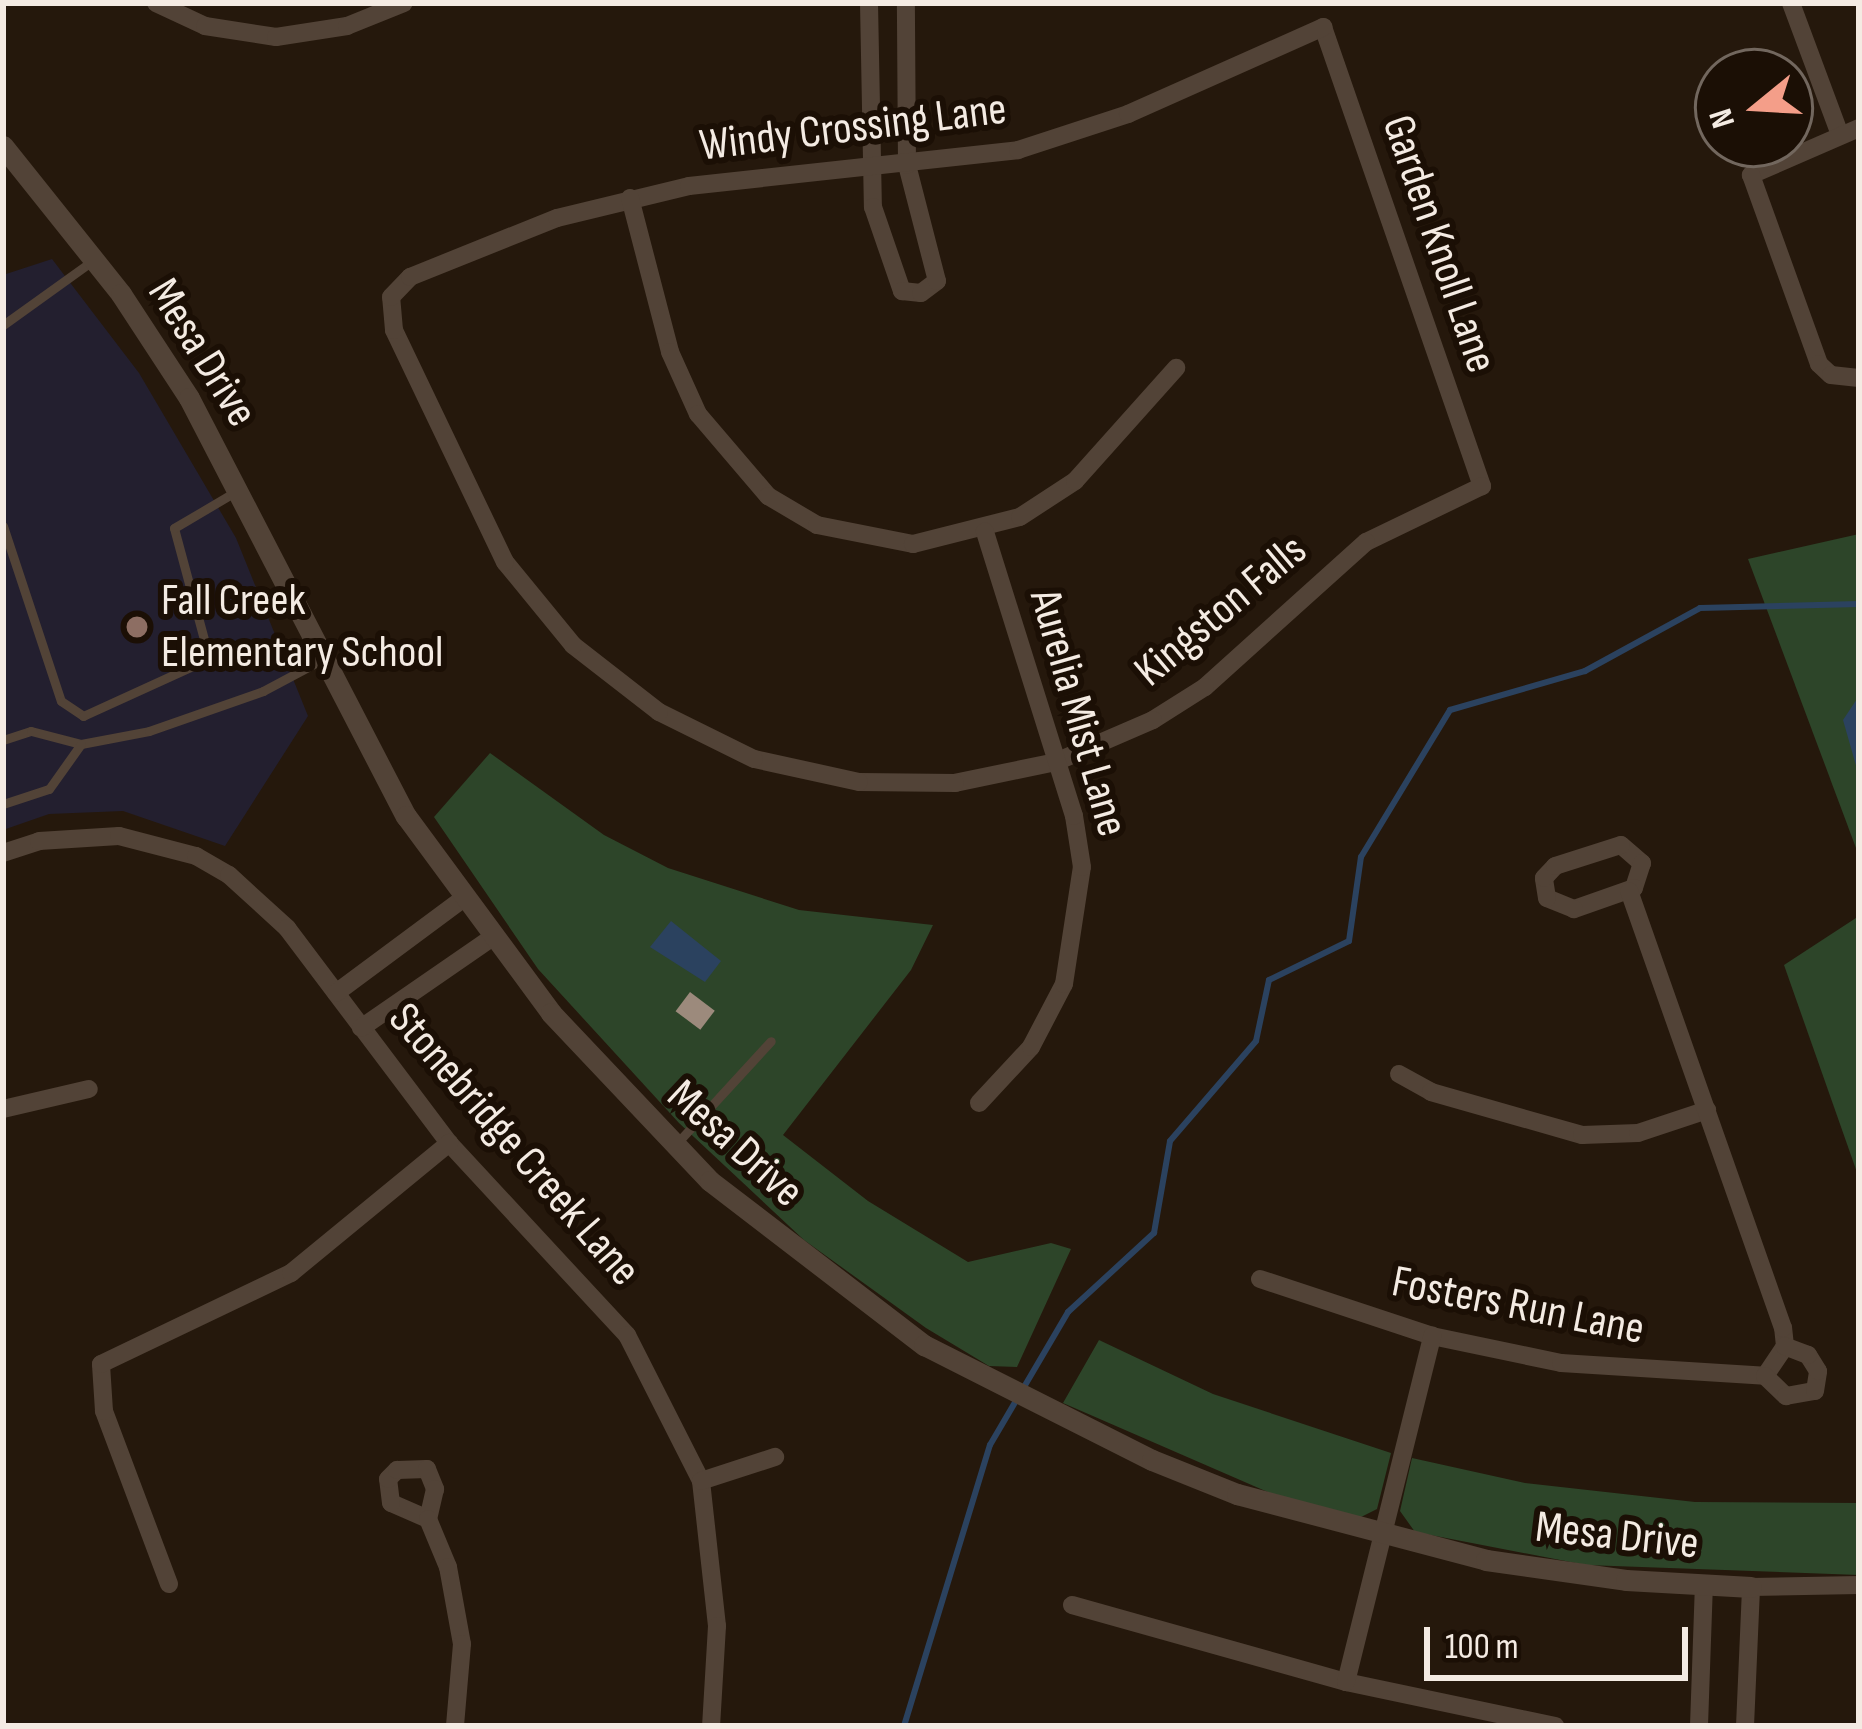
<!DOCTYPE html>
<html>
<head>
<meta charset="utf-8">
<style>
	body { margin:0 }
	#map { position:relative; width:1862px; height:1729px; overflow:hidden; background:#25180c; font-family:"Sofia Sans Condensed",sans-serif }
	div>[style] { position:absolute }
	[style*='--x'] { left:calc(var(--x)*1px); top:calc(var(--y)*1px); width:calc(var(--w)*1px); rotate:calc(var(--a)*1deg) }
	.education>* { inset:0; background:#231f2f }
	.green>* { inset:0; background:#2d4529 }
	.water>* { inset:0; background:#2b425f }
	.stream>* { height:6px; margin:-3px; padding:0 3px; transform-origin:3px; border-radius:3px; background:#2b425f }
	.building>* { inset:0; background:#9c8a7c; transform-origin:0 0 }
	.service>* { height:9px; margin:-4.5px; padding:0 4.5px; transform-origin:4.5px; border-radius:4.5px; background:#524337 }
	.minor>* { height:18px; margin:-9px; padding:0 9px; transform-origin:9px; border-radius:9px; background:#524337 }
	.tertiary>* { height:21px; margin:-10.5px; padding:0 10.5px; transform-origin:10.5px; border-radius:10.5px; background:#524337 }
	.dots>* { width:33px; height:33px; translate:-50% -50%; box-sizing:border-box; border:6px solid #1b0f05; border-radius:50% }
	span { translate:-50% -50%; white-space:nowrap; text-align:center; line-height:1.15; -webkit-text-stroke:12px #1b0f05; paint-order:stroke }
	.street-label { font-size:45px; color:#f4ebe3 }
	.poi-label { font-size:45px; color:#f4ebe3 }
	.left { translate:0 -50%; text-align:left }
	.frame { position:absolute; inset:0; border:6px solid #f4ebe3; pointer-events:none }
	.north { position:absolute; left:1694px; top:48px; width:120px; height:120px; box-sizing:border-box; background:#1b0f05; border:3px solid #72675e; border-radius:50%; rotate:252deg; font-size:33px; font-weight:700; line-height:48px; text-align:center; color:#f4ebe3 }
	.north::after { content:''; display:block; margin:auto; width:42px; height:54px; background:#f49e89; clip-path:polygon(50% 0,100% 100%,50% 72%,0 100%) }
	.scale { position:absolute; left:1424px; top:1627px; width:264px; height:54px; box-sizing:border-box; border:6px solid #f4ebe3; border-top:0; padding-left:15px; font-size:36px; line-height:42px; white-space:nowrap; color:#f4ebe3; -webkit-text-stroke:9px #1b0f05; paint-order:stroke }
</style>
</head>
<body>
<div id="map">
	<div class="education">
		<i style="clip-path:polygon(52px 259px,139px 373px,236px 538px,308px 716px,225px 846px,123px 811px,49px 814px,3px 830px,3px 275px)"></i>
	</div>
	<div class="green">
		<i style="clip-path:polygon(1859px 534px,1859px 856px,1748px 559px)"></i>
		<i style="clip-path:polygon(490px 753px,604px 835px,668px 868px,799px 910px,933px 925px,911px 970px,783px 1135px,868px 1201px,968px 1262px,1051px 1243px,1071px 1249px,1017px 1367px,989px 1366px,926px 1328px,804px 1240px,679px 1123px,538px 969px,434px 817px)"></i>
		<i style="clip-path:polygon(1859px 916px,1859px 1178px,1784px 965px)"></i>
		<i style="clip-path:polygon(1099px 1340px,1213px 1394px,1391px 1453px,1377px 1509px,1357px 1519px,1270px 1493px,1063px 1403px)"></i>
		<i style="clip-path:polygon(1412px 1458px,1525px 1483px,1695px 1502px,1859px 1503px,1859px 1575px,1586px 1565px,1415px 1532px,1400px 1511px)"></i>
	</div>
	<div class="water">
		<i style="clip-path:polygon(1859px 696px,1859px 776px,1843px 720px)"></i>
		<i style="clip-path:polygon(671px 921px,721px 961px,705px 982px,650px 947px)"></i>
	</div>
	<div class="stream">
		<i style="--x:904;--y:1726;--w:294;--a:-73"></i>
		<i style="--x:990;--y:1445;--w:154;--a:-59.6"></i>
		<i style="--x:1068;--y:1312;--w:117;--a:-42.6"></i>
		<i style="--x:1154;--y:1233;--w:93;--a:-80.1"></i>
		<i style="--x:1170;--y:1141;--w:132;--a:-49.3"></i>
		<i style="--x:1256;--y:1041;--w:62;--a:-78"></i>
		<i style="--x:1269;--y:980;--w:89;--a:-26"></i>
		<i style="--x:1349;--y:941;--w:85;--a:-81.9"></i>
		<i style="--x:1361;--y:857;--w:172;--a:-58.8"></i>
		<i style="--x:1450;--y:710;--w:141;--a:-16.1"></i>
		<i style="--x:1585;--y:671;--w:131;--a:-28.7"></i>
		<i style="--x:1700;--y:608;--w:159;--a:-1.4"></i>
	</div>
	<div class="building">
		<i style="left:690px;top:992px;width:31px;height:24px;rotate:37deg"></i>
	</div>
	<div class="service">
		<i style="--x:3;--y:325;--w:113;--a:-35.7"></i>
		<i style="--x:3;--y:526;--w:184;--a:71.7"></i>
		<i style="--x:61;--y:701;--w:27;--a:34"></i>
		<i style="--x:83;--y:716;--w:125;--a:-24.5"></i>
		<i style="--x:197;--y:664;--w:22;--a:-69"></i>
		<i style="--x:205;--y:643;--w:119;--a:-105.1"></i>
		<i style="--x:174;--y:528;--w:71;--a:-30.5"></i>
		<i style="--x:3;--y:740;--w:29;--a:-18"></i>
		<i style="--x:31;--y:731;--w:52;--a:14.6"></i>
		<i style="--x:81;--y:744;--w:69;--a:-10.8"></i>
		<i style="--x:149;--y:731;--w:121;--a:-19.3"></i>
		<i style="--x:263;--y:691;--w:66;--a:-28.1"></i>
		<i style="--x:3;--y:804;--w:48;--a:-18.1"></i>
		<i style="--x:49;--y:789;--w:55;--a:-54.6"></i>
		<i style="--x:678;--y:1142;--w:137;--a:-47.4"></i>
	</div>
	<div class="minor">
		<i style="--x:156;--y:3;--w:54;--a:25.1"></i>
		<i style="--x:205;--y:26;--w:72;--a:8.8"></i>
		<i style="--x:276;--y:37;--w:72;--a:-8.8"></i>
		<i style="--x:347;--y:26;--w:61;--a:-22"></i>
		<i style="--x:869;--y:3;--w:204;--a:88.9"></i>
		<i style="--x:873;--y:207;--w:89;--a:71"></i>
		<i style="--x:902;--y:291;--w:19;--a:6"></i>
		<i style="--x:921;--y:293;--w:20;--a:-37"></i>
		<i style="--x:937;--y:281;--w:120;--a:-104.5"></i>
		<i style="--x:907;--y:165;--w:162;--a:-90.4"></i>
		<i style="--x:1791;--y:3;--w:141;--a:69.6"></i>
		<i style="--x:1323;--y:27;--w:486;--a:70.9"></i>
		<i style="--x:1482;--y:486;--w:129;--a:154.2"></i>
		<i style="--x:1366;--y:542;--w:217;--a:138"></i>
		<i style="--x:1205;--y:687;--w:62;--a:147.6"></i>
		<i style="--x:1153;--y:720;--w:106;--a:156.6"></i>
		<i style="--x:1056;--y:762;--w:103;--a:168.3"></i>
		<i style="--x:955;--y:783;--w:96;--a:-179.4"></i>
		<i style="--x:859;--y:782;--w:107;--a:-167.6"></i>
		<i style="--x:754;--y:759;--w:106;--a:-153.7"></i>
		<i style="--x:659;--y:712;--w:109;--a:-142.1"></i>
		<i style="--x:573;--y:645;--w:107;--a:-129.3"></i>
		<i style="--x:505;--y:562;--w:257;--a:-115.6"></i>
		<i style="--x:394;--y:330;--w:33;--a:-95"></i>
		<i style="--x:391;--y:297;--w:28;--a:-46"></i>
		<i style="--x:410;--y:277;--w:158;--a:-21.9"></i>
		<i style="--x:557;--y:218;--w:136;--a:-13.6"></i>
		<i style="--x:689;--y:186;--w:331;--a:-6.2"></i>
		<i style="--x:1018;--y:150;--w:116;--a:-18.1"></i>
		<i style="--x:1128;--y:114;--w:214;--a:-24"></i>
		<i style="--x:1859;--y:128;--w:118;--a:156.5"></i>
		<i style="--x:1751;--y:175;--w:201;--a:70.2"></i>
		<i style="--x:1819;--y:364;--w:16;--a:43"></i>
		<i style="--x:1831;--y:375;--w:28;--a:6"></i>
		<i style="--x:630;--y:198;--w:159;--a:75.4"></i>
		<i style="--x:670;--y:352;--w:68;--a:65.7"></i>
		<i style="--x:698;--y:414;--w:108;--a:49.5"></i>
		<i style="--x:768;--y:496;--w:57;--a:30.6"></i>
		<i style="--x:817;--y:525;--w:98;--a:11.2"></i>
		<i style="--x:913;--y:544;--w:110;--a:-14.2"></i>
		<i style="--x:1020;--y:517;--w:66;--a:-33.2"></i>
		<i style="--x:1075;--y:481;--w:152;--a:-48.2"></i>
		<i style="--x:1621;--y:845;--w:28;--a:41"></i>
		<i style="--x:1642;--y:863;--w:26;--a:108"></i>
		<i style="--x:1634;--y:888;--w:64;--a:160.7"></i>
		<i style="--x:1574;--y:909;--w:29;--a:-158"></i>
		<i style="--x:1547;--y:898;--w:20;--a:-99"></i>
		<i style="--x:1544;--y:878;--w:16;--a:-47"></i>
		<i style="--x:1555;--y:866;--w:69;--a:-17.7"></i>
		<i style="--x:3;--y:853;--w:38;--a:-18"></i>
		<i style="--x:39;--y:841;--w:80;--a:-3.6"></i>
		<i style="--x:119;--y:836;--w:80;--a:14.6"></i>
		<i style="--x:196;--y:856;--w:38;--a:30"></i>
		<i style="--x:229;--y:875;--w:79;--a:42.4"></i>
		<i style="--x:287;--y:928;--w:269;--a:53"></i>
		<i style="--x:449;--y:1143;--w:262;--a:47.2"></i>
		<i style="--x:627;--y:1335;--w:164;--a:63.1"></i>
		<i style="--x:701;--y:1481;--w:146;--a:83.7"></i>
		<i style="--x:717;--y:1626;--w:100;--a:93.4"></i>
		<i style="--x:336;--y:993;--w:159;--a:-36.6"></i>
		<i style="--x:361;--y:1028;--w:160;--a:-34.6"></i>
		<i style="--x:1399;--y:1074;--w:37;--a:29"></i>
		<i style="--x:1431;--y:1092;--w:157;--a:15.9"></i>
		<i style="--x:1582;--y:1135;--w:56;--a:-2"></i>
		<i style="--x:1638;--y:1133;--w:73;--a:-18.4"></i>
		<i style="--x:979;--y:1103;--w:76;--a:-47.1"></i>
		<i style="--x:1031;--y:1047;--w:71;--a:-62.4"></i>
		<i style="--x:1064;--y:984;--w:118;--a:-81.3"></i>
		<i style="--x:1082;--y:867;--w:52;--a:-98.9"></i>
		<i style="--x:1074;--y:816;--w:298;--a:-107.4"></i>
		<i style="--x:3;--y:1109;--w:88;--a:-13.1"></i>
		<i style="--x:1260;--y:1279;--w:181;--a:18.3"></i>
		<i style="--x:1432;--y:1336;--w:132;--a:11.8"></i>
		<i style="--x:1561;--y:1363;--w:204;--a:3.6"></i>
		<i style="--x:1765;--y:1376;--w:36;--a:-56"></i>
		<i style="--x:1785;--y:1346;--w:18;--a:-96"></i>
		<i style="--x:1783;--y:1328;--w:463;--a:-109.4"></i>
		<i style="--x:1765;--y:1376;--w:29;--a:44"></i>
		<i style="--x:1786;--y:1396;--w:29;--a:-10"></i>
		<i style="--x:1815;--y:1391;--w:20;--a:-81"></i>
		<i style="--x:1818;--y:1371;--w:19;--a:-122"></i>
		<i style="--x:1808;--y:1355;--w:25;--a:-159"></i>
		<i style="--x:701;--y:1481;--w:78;--a:-18"></i>
		<i style="--x:428;--y:1519;--w:40;--a:-156.6"></i>
		<i style="--x:391;--y:1503;--w:24;--a:-97"></i>
		<i style="--x:388;--y:1479;--w:13;--a:-45"></i>
		<i style="--x:397;--y:1470;--w:30;--a:-2"></i>
		<i style="--x:427;--y:1469;--w:22;--a:68"></i>
		<i style="--x:435;--y:1489;--w:31;--a:103"></i>
		<i style="--x:428;--y:1519;--w:52;--a:67.4"></i>
		<i style="--x:448;--y:1567;--w:78;--a:79.7"></i>
		<i style="--x:462;--y:1644;--w:82;--a:94.9"></i>
		<i style="--x:169;--y:1584;--w:185;--a:-110.6"></i>
		<i style="--x:104;--y:1411;--w:47;--a:-93.7"></i>
		<i style="--x:101;--y:1364;--w:211;--a:-25.6"></i>
		<i style="--x:291;--y:1273;--w:205;--a:-39.4"></i>
		<i style="--x:1072;--y:1605;--w:285;--a:15.7"></i>
		<i style="--x:1346;--y:1682;--w:214;--a:11.9"></i>
		<i style="--x:1346;--y:1682;--w:357;--a:-76"></i>
		<i style="--x:1699;--y:1726;--w:142;--a:-88"></i>
		<i style="--x:1745;--y:1726;--w:139;--a:-87.5"></i>
		<i style="--x:1751;--y:1587;--w:108;--a:-1.1"></i>
	</div>
	<div class="tertiary">
		<i style="--x:3;--y:146;--w:189;--a:51.4"></i>
		<i style="--x:121;--y:294;--w:124;--a:56.8"></i>
		<i style="--x:189;--y:398;--w:471;--a:62.6"></i>
		<i style="--x:406;--y:816;--w:245;--a:53.6"></i>
		<i style="--x:551;--y:1013;--w:231;--a:46.6"></i>
		<i style="--x:710;--y:1181;--w:270;--a:37.5"></i>
		<i style="--x:924;--y:1345;--w:255;--a:26.8"></i>
		<i style="--x:1152;--y:1460;--w:92;--a:21.8"></i>
		<i style="--x:1237;--y:1494;--w:258;--a:14.8"></i>
		<i style="--x:1486;--y:1560;--w:141;--a:8.1"></i>
		<i style="--x:1626;--y:1580;--w:125;--a:3.2"></i>
	</div>
	<div class="dots">
		<i style="left:137px;top:627px;background:#8d6e63"></i>
	</div>
	<div class="street-label">
		<span style="left:853px;top:128px;rotate:-7deg">Windy Crossing Lane</span>
		<span style="left:1439px;top:244px;rotate:71deg">Garden Knoll Lane</span>
		<span style="left:202px;top:353px;rotate:58deg">Mesa Drive</span>
		<span style="left:1221px;top:611px;rotate:-40deg">Kingston Falls</span>
		<span style="left:1078px;top:713px;rotate:74deg">Aurelia Mist Lane</span>
		<span style="left:735px;top:1144px;rotate:42deg">Mesa Drive</span>
		<span style="left:514px;top:1145px;rotate:49deg">Stonebridge Creek Lane</span>
		<span style="left:1518px;top:1306px;rotate:11deg">Fosters Run Lane</span>
		<span style="left:1617px;top:1536px;rotate:6deg">Mesa Drive</span>
	</div>
	<div class="poi-label">
		<span class="left" style="left:161px;top:627px">Fall Creek<br>Elementary School</span>
	</div>
	<div class="frame"></div>
	<div class="north">N</div>
	<div class="scale">100 m</div>
</div>
</body>
</html>
